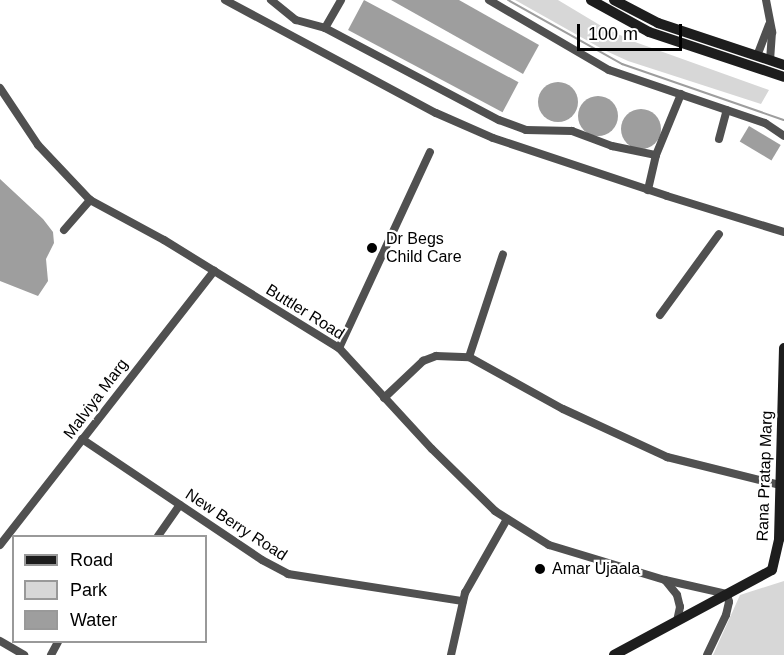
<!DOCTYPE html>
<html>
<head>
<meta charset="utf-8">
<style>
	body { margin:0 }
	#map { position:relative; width:784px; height:655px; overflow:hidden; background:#fff; font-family:Arial,sans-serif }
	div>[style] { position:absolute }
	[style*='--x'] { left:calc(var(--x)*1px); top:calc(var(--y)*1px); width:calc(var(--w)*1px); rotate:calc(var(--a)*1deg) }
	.green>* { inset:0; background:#d7d7d7 }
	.water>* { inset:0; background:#9e9e9e; transform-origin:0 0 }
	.round { border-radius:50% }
	.stream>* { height:2px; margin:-1px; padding:0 1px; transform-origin:1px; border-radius:1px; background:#9e9e9e }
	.street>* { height:8px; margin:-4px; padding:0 4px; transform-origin:4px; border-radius:4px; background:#505050 }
	.secondary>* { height:10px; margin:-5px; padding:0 5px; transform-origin:5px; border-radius:5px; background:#1d1d1d }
	.dots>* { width:16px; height:16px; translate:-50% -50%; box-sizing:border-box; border:3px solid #fff; border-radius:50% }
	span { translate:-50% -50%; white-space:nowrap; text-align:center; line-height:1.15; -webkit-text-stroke:4.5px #fff; paint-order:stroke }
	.poi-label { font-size:16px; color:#000 }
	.left { translate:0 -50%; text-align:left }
	.street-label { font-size:16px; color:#000 }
	.legend { position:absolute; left:12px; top:535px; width:195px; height:108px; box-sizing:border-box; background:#fff; border:2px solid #999; margin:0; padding:8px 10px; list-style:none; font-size:18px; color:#000 }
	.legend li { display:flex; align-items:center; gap:12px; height:30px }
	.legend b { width:30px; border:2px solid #999 }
	.scale { position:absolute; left:577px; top:24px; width:105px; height:27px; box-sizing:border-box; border:3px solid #000; border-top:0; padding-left:8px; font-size:18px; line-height:21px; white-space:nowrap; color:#000; -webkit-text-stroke:4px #fff; paint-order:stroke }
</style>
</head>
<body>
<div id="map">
	<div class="green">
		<i style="clip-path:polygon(515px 0,558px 0,603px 27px,635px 42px,769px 90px,761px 104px,628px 61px,604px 50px)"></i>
		<i style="clip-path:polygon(784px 581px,784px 655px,713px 655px,740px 595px)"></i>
	</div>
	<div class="water">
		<i style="left:364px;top:0;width:175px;height:34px;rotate:28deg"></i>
		<i style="clip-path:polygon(391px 0,459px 0,539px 45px,523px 74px)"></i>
		<i class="round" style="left:538px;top:82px;width:40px;height:40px"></i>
		<i class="round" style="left:578px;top:96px;width:40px;height:40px"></i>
		<i class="round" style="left:621px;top:109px;width:40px;height:40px"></i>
		<i style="left:749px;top:126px;width:37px;height:18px;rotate:31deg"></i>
		<i style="clip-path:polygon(0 179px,43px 219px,53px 232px,54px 243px,46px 259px,48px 281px,38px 296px,0 281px)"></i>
	</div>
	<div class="stream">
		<i style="--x:508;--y:0;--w:131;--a:29.3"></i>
		<i style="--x:622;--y:64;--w:171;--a:19.1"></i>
	</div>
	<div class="street">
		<i style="--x:225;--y:0;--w:239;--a:28.2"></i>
		<i style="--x:436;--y:113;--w:62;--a:23.7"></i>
		<i style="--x:493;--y:138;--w:183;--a:18.4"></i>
		<i style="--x:667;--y:196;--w:122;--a:17.1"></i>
		<i style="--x:271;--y:0;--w:32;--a:39"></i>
		<i style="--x:296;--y:20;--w:30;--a:15"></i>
		<i style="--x:325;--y:28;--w:197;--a:27.9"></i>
		<i style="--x:499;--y:120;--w:29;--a:20"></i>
		<i style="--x:526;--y:130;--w:46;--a:1.2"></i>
		<i style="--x:572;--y:131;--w:43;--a:20.6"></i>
		<i style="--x:612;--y:146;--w:45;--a:11.6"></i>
		<i style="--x:656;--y:155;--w:36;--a:103"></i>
		<i style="--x:489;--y:0;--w:139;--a:30.3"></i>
		<i style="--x:609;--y:70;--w:165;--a:18.8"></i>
		<i style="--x:765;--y:123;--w:23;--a:34"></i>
		<i style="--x:766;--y:0;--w:33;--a:79"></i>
		<i style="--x:772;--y:32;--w:28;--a:94"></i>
		<i style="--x:325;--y:28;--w:32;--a:-60"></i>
		<i style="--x:757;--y:56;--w:34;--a:-69"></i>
		<i style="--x:0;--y:88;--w:69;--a:56.3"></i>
		<i style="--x:38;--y:145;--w:76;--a:46.6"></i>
		<i style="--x:90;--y:200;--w:84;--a:28.4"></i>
		<i style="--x:164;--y:240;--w:206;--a:31.7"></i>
		<i style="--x:339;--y:348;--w:137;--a:47.4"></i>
		<i style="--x:432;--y:449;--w:88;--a:44.5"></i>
		<i style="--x:495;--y:511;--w:64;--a:32.2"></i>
		<i style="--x:549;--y:545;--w:121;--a:16.8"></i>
		<i style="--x:665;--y:580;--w:64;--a:12.7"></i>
		<i style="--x:727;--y:594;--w:8;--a:76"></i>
		<i style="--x:729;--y:602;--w:13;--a:103"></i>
		<i style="--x:726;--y:615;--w:44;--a:115.4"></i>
		<i style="--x:719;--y:139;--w:30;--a:-75"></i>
		<i style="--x:656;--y:155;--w:66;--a:-67.7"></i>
		<i style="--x:64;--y:230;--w:40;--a:-49"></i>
		<i style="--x:660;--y:315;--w:100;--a:-53.9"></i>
		<i style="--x:339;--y:348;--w:216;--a:-65.1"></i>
		<i style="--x:469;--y:357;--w:108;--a:-71.7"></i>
		<i style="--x:384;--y:398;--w:54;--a:-43.5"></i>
		<i style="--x:423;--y:361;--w:14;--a:-21"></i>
		<i style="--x:436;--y:356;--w:33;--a:2"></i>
		<i style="--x:469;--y:357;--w:107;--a:29"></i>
		<i style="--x:563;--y:409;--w:115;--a:24.8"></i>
		<i style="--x:667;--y:457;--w:116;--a:13.9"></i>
		<i style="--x:82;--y:439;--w:217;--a:33.9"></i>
		<i style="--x:262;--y:560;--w:30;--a:28"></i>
		<i style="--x:288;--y:574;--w:177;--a:8.8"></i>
		<i style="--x:158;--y:536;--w:38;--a:-55"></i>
		<i style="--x:0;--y:545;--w:348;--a:-52"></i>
		<i style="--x:665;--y:580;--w:19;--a:51"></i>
		<i style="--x:677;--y:595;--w:12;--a:76"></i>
		<i style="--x:680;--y:607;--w:14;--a:102"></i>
		<i style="--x:0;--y:641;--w:28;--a:30"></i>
		<i style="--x:51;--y:655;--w:15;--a:-62"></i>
		<i style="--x:451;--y:655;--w:64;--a:-77.3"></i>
		<i style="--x:465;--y:593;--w:85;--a:-60.4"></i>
	</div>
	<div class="secondary">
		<i style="--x:591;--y:0;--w:66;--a:28.9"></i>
		<i style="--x:649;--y:32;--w:142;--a:18.4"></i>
		<i style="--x:614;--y:0;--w:50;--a:27.6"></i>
		<i style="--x:658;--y:23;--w:133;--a:18.4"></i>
		<i style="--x:614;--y:655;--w:179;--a:-28.3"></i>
		<i style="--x:772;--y:570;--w:32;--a:-77"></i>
		<i style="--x:779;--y:539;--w:191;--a:-88.5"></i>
	</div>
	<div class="dots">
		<i style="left:372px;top:248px;background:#000"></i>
		<i style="left:540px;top:569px;background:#000"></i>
	</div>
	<div class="poi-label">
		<span class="left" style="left:386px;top:248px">Dr Begs<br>Child Care</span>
		<span class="left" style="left:552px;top:569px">Amar Ujaala</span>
	</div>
	<div class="street-label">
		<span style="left:305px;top:312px;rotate:32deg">Buttler Road</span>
		<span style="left:96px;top:399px;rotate:-53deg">Malviya Marg</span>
		<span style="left:765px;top:476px;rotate:-88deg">Rana Pratap Marg</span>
		<span style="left:236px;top:525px;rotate:33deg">New Berry Road</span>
	</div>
	<ul class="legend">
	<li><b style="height:8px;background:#1d1d1d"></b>Road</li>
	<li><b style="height:16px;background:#d7d7d7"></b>Park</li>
	<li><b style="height:16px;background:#9e9e9e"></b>Water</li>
	</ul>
	<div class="scale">100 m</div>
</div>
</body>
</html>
